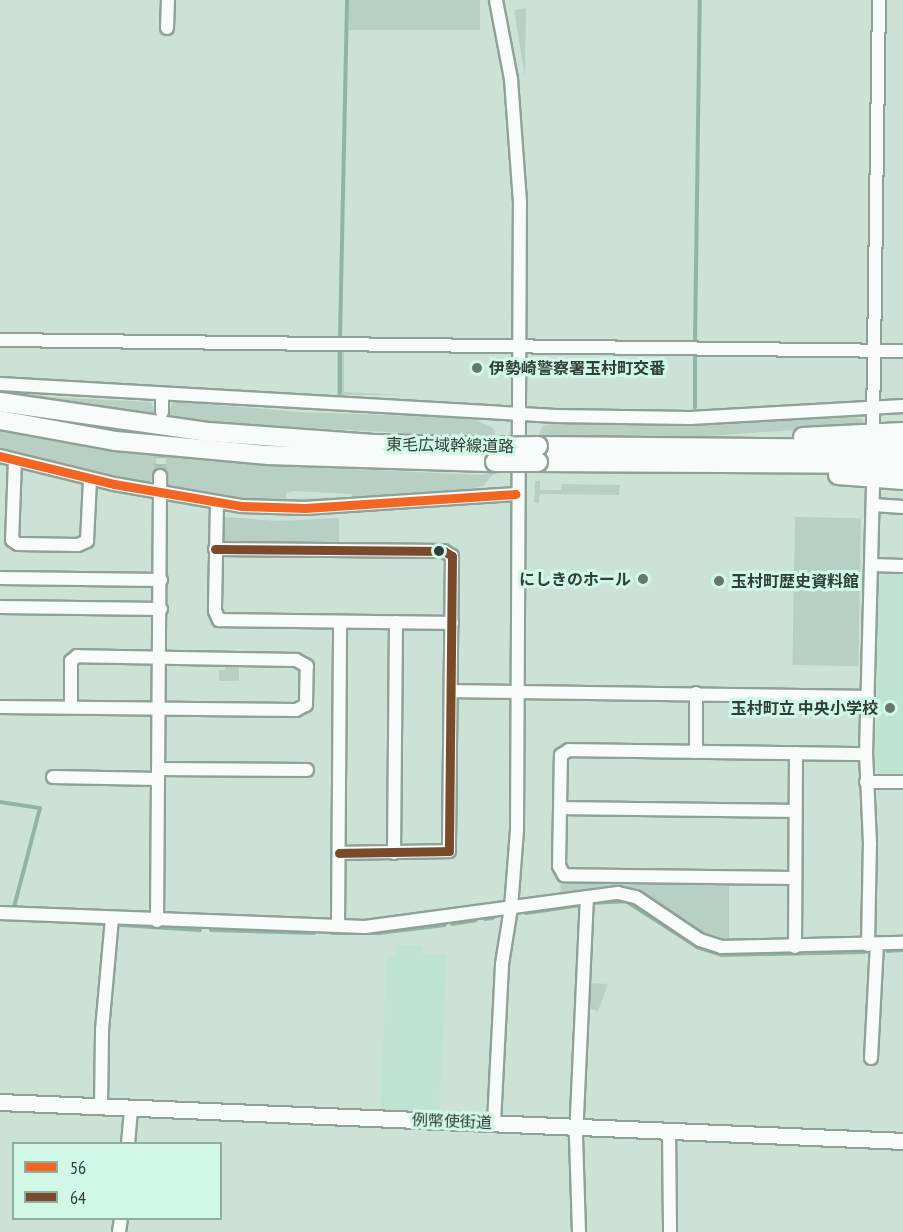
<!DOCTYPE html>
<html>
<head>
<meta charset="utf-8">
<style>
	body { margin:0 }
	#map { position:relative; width:903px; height:1232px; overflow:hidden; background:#cce2d7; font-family:"PT Sans Narrow","Noto Sans JP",sans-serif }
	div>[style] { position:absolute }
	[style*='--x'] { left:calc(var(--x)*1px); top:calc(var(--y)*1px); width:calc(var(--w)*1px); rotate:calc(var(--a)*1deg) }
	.built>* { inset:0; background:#bfe3d3 }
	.green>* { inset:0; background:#b8d0c4; transform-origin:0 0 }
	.stream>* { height:4px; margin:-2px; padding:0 2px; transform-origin:2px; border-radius:2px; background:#91b4a4 }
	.minor-tunnel>* { height:12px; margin-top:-6px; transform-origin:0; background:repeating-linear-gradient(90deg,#adc1b7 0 12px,transparent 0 18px) }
	.roads { filter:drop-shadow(2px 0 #90a198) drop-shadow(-2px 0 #90a198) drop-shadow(0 2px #90a198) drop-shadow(0 -2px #90a198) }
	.minor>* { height:12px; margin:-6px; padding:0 6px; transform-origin:6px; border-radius:6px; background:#f7fbf9 }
	.major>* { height:15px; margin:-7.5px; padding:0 7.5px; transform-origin:7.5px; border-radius:7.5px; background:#f7fbf9 }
	.highway>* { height:18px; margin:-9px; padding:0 9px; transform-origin:9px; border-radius:9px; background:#f7fbf9 }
	.bridges { filter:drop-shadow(2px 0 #90a198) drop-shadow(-2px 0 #90a198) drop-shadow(0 2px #90a198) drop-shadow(0 -2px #90a198) }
	.highway-bridge>* { height:18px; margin:-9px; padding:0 9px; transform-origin:9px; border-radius:9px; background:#f7fbf9 }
	.bus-1>* { height:9px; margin:-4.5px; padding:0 4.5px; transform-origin:4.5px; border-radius:4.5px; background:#f26522 }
	.bus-2>* { height:9px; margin:-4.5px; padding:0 4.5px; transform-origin:4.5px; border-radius:4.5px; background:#7a4b2a }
	.dots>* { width:16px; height:16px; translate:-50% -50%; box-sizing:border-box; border:3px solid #d1f7e6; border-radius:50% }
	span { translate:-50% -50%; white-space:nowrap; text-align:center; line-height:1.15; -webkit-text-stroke:6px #d1f7e6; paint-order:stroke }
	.poi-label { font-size:16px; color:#2f3e37; font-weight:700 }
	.left { translate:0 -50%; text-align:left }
	.right { translate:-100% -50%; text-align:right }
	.street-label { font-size:16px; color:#2f3e37 }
	.legend { position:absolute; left:12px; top:1142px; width:210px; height:78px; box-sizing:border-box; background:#d1f7e6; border:2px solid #90ada0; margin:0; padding:8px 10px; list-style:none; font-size:18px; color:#2f3e37 }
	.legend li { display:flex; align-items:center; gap:12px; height:30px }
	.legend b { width:30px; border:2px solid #90ada0 }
</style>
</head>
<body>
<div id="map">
	<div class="built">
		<i style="clip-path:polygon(883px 574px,903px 574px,903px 773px,876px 773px,878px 578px)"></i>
		<i style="clip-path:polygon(396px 945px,423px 945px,423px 955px,447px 954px,439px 1111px,381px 1110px,386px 957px,396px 957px)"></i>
	</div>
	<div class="green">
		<i style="left:349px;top:0;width:131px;height:30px"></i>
		<i style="clip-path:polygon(526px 8px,525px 77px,514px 10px)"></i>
		<i style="clip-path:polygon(337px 349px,344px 349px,344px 392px,400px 395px,337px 395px)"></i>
		<i style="clip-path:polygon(0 388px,50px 397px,151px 402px,155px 412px,169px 412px,173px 402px,182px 402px,300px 412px,471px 418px,493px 428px,496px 438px,220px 423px,73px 406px)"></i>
		<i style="clip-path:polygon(847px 415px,862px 419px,865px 425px,664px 439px,537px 439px,542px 427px,557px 422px,668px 426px)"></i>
		<i style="clip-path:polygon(evenodd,0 429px,132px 452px,264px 465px,481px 475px,495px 472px,483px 486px,446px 494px,353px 500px,247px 501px,165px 487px,166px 457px,156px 457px,157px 475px,146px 486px,0 451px,0 429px,293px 491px,352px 494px,352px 497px,286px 499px,286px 493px,293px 491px)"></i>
		<i style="clip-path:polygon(535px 481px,540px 481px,540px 490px,561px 490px,562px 484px,620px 485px,619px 495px,540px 494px,539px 503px,534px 502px)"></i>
		<i style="clip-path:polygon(225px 517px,278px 521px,339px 518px,339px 545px,229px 544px,221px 536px,221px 520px)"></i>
		<i style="left:795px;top:517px;width:66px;height:148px;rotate:1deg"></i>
		<i style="clip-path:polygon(225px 665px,239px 665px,239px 681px,219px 681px,219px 670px,225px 670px)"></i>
		<i style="clip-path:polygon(560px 881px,729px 882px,729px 940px,700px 932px,632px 888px,561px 896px)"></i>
		<i style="clip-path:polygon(588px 983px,608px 984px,598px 1011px,587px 1008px)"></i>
	</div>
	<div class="stream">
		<i style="--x:340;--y:337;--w:337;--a:-88.8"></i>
		<i style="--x:695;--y:341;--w:341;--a:-89.2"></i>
		<i style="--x:340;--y:393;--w:41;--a:-90"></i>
		<i style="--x:695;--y:407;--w:51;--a:-90"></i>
		<i style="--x:0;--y:802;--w:40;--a:8.5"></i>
		<i style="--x:40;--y:808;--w:102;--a:104.7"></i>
		<i style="--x:591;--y:903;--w:35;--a:-3"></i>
		<i style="--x:626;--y:901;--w:85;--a:32.9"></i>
		<i style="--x:697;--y:947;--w:26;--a:18"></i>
		<i style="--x:722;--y:955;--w:143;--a:-1.2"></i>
		<i style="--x:526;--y:913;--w:56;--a:-8.3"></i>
		<i style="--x:485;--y:919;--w:8;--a:-7"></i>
		<i style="--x:57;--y:921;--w:46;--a:3.7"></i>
		<i style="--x:452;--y:924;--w:24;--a:-9"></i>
		<i style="--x:120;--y:925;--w:80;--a:3.6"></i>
		<i style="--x:211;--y:930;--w:103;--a:1.7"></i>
		<i style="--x:332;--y:933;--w:47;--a:0"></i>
		<i style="--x:379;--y:933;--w:66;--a:-6.9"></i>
		<i style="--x:888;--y:951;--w:15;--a:-4"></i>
	</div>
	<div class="minor-tunnel">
		<i style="--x:160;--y:476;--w:38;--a:-88"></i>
	</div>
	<div class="roads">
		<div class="minor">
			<i style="--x:167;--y:28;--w:28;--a:-88"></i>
			<i style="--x:0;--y:340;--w:903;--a:0.7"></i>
			<i style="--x:0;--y:384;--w:557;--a:3.29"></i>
			<i style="--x:556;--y:416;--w:134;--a:0.9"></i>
			<i style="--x:690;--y:418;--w:213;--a:-3.2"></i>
			<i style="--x:162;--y:412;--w:17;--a:-90"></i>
			<i style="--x:873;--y:427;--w:427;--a:-89.2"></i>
			<i style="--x:0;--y:456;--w:117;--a:13.8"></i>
			<i style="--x:114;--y:484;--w:130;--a:9.8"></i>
			<i style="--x:242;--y:506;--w:63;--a:1.8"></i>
			<i style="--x:305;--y:508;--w:211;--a:-3.8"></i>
			<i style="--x:15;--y:460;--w:80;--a:92.1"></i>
			<i style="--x:12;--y:540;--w:7;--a:34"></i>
			<i style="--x:18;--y:544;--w:60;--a:1"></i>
			<i style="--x:78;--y:545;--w:10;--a:-24"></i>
			<i style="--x:87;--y:541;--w:62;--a:-87.2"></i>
			<i style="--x:217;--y:503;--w:108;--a:91.1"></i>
			<i style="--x:215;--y:611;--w:10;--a:66"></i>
			<i style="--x:219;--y:620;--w:233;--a:0.7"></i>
			<i style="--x:873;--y:505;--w:30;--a:4"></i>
			<i style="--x:215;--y:549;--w:229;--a:0.5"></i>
			<i style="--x:444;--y:551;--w:9;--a:32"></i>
			<i style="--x:452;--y:556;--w:295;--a:90.6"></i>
			<i style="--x:449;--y:851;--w:110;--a:179"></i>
			<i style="--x:872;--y:565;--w:31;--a:2"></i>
			<i style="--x:0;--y:578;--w:161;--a:0.7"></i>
			<i style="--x:0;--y:607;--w:161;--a:0.7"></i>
			<i style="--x:452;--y:691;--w:416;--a:0.8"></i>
			<i style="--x:0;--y:707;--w:296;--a:0.6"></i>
			<i style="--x:296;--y:710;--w:11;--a:-27"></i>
			<i style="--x:306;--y:705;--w:39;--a:-89"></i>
			<i style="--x:307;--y:666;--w:13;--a:-151"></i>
			<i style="--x:296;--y:660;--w:219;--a:-179"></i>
			<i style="--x:77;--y:656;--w:8;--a:140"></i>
			<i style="--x:71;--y:661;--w:46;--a:90"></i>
			<i style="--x:696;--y:752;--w:59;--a:-90"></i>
			<i style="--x:158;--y:769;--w:149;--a:0.4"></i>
			<i style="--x:53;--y:777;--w:105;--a:1.1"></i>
			<i style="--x:866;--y:782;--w:37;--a:0"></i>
			<i style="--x:561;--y:808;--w:234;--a:0.7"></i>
			<i style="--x:394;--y:853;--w:231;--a:-89.5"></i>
			<i style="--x:794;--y:878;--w:230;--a:-179.3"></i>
			<i style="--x:564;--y:875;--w:10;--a:-119"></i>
			<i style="--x:559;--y:866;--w:111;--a:-89"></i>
			<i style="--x:561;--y:755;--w:9;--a:-32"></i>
			<i style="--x:569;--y:750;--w:297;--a:0.8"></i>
			<i style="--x:0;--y:913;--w:365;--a:2.2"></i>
			<i style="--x:365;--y:927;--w:255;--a:-7.7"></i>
			<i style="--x:618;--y:893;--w:18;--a:13"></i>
			<i style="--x:636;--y:897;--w:77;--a:33.9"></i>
			<i style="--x:700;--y:940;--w:22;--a:18"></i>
			<i style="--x:721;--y:947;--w:182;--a:-1.3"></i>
			<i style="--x:157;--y:921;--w:445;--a:-89.6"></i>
			<i style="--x:338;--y:926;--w:304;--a:-89.6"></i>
			<i style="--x:868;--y:945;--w:101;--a:-88.9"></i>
			<i style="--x:870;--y:844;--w:90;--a:-92.5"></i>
			<i style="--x:866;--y:754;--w:272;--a:-88.5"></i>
			<i style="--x:795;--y:947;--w:194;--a:-89.7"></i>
			<i style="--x:871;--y:1058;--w:113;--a:-87"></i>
			<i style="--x:101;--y:1106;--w:76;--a:-89.2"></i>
			<i style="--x:102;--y:1030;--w:112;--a:-84.9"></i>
			<i style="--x:494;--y:1123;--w:159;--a:-87.1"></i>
			<i style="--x:502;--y:964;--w:57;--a:-80.9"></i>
			<i style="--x:511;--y:908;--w:78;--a:-85.6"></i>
			<i style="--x:517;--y:830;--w:628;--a:-89.73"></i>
			<i style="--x:520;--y:202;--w:123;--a:-94.2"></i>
			<i style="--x:511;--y:79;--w:80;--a:-100.8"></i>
			<i style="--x:669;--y:1131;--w:101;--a:89.4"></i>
			<i style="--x:128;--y:1144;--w:37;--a:-85"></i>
			<i style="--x:119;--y:1232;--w:14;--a:-82"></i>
			<i style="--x:579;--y:1232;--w:94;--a:-91.8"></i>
			<i style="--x:576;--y:1138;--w:241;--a:-87.4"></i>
		</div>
		<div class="major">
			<i style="--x:0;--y:1102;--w:904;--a:2.47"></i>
		</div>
		<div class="highway">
			<i style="--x:0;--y:402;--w:211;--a:8.2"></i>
			<i style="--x:209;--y:432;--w:165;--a:4.2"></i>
			<i style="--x:374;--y:444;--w:121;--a:1.4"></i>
			<i style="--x:0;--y:420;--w:118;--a:10.3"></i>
			<i style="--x:116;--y:441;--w:153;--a:5.3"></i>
			<i style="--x:268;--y:455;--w:227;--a:1.8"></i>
			<i style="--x:803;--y:437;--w:100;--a:-2.9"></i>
			<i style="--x:538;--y:446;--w:365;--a:0.5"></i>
			<i style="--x:538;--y:462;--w:365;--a:0.3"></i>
			<i style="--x:838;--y:475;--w:65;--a:4.4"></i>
		</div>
	</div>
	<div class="bridges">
		<div class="highway-bridge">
			<i style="--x:495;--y:447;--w:43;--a:-1.3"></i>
			<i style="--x:495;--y:462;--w:43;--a:0"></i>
		</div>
	</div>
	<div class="bus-1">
		<i style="--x:0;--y:456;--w:117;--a:13.8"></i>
		<i style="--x:114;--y:484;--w:130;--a:9.8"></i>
		<i style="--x:242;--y:506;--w:63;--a:1.8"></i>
		<i style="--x:305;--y:508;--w:211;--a:-3.8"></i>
	</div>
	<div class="bus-2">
		<i style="--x:215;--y:549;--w:229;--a:0.5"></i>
		<i style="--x:444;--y:551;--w:9;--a:32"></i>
		<i style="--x:452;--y:556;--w:295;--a:90.6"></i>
		<i style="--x:449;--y:851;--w:110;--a:179"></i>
	</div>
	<div class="dots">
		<i style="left:477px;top:368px;background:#66776f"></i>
		<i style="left:439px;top:551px;background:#2f3e37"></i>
		<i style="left:643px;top:579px;background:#66776f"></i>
		<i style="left:719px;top:581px;background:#66776f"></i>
		<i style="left:890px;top:708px;background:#66776f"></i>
	</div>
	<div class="poi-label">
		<span class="left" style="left:489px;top:368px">伊勢崎警察署玉村町交番</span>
		<span class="right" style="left:631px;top:579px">にしきのホール</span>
		<span class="left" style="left:731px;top:581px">玉村町歴史資料館</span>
		<span class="right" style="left:878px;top:708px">玉村町立 中央小学校</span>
	</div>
	<div class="street-label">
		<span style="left:450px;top:445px;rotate:1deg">東毛広域幹線道路</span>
		<span style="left:452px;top:1121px;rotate:2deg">例幣使街道</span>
	</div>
	<ul class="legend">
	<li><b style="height:8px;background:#f26522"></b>56</li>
	<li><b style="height:8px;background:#7a4b2a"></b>64</li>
	</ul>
</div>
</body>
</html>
